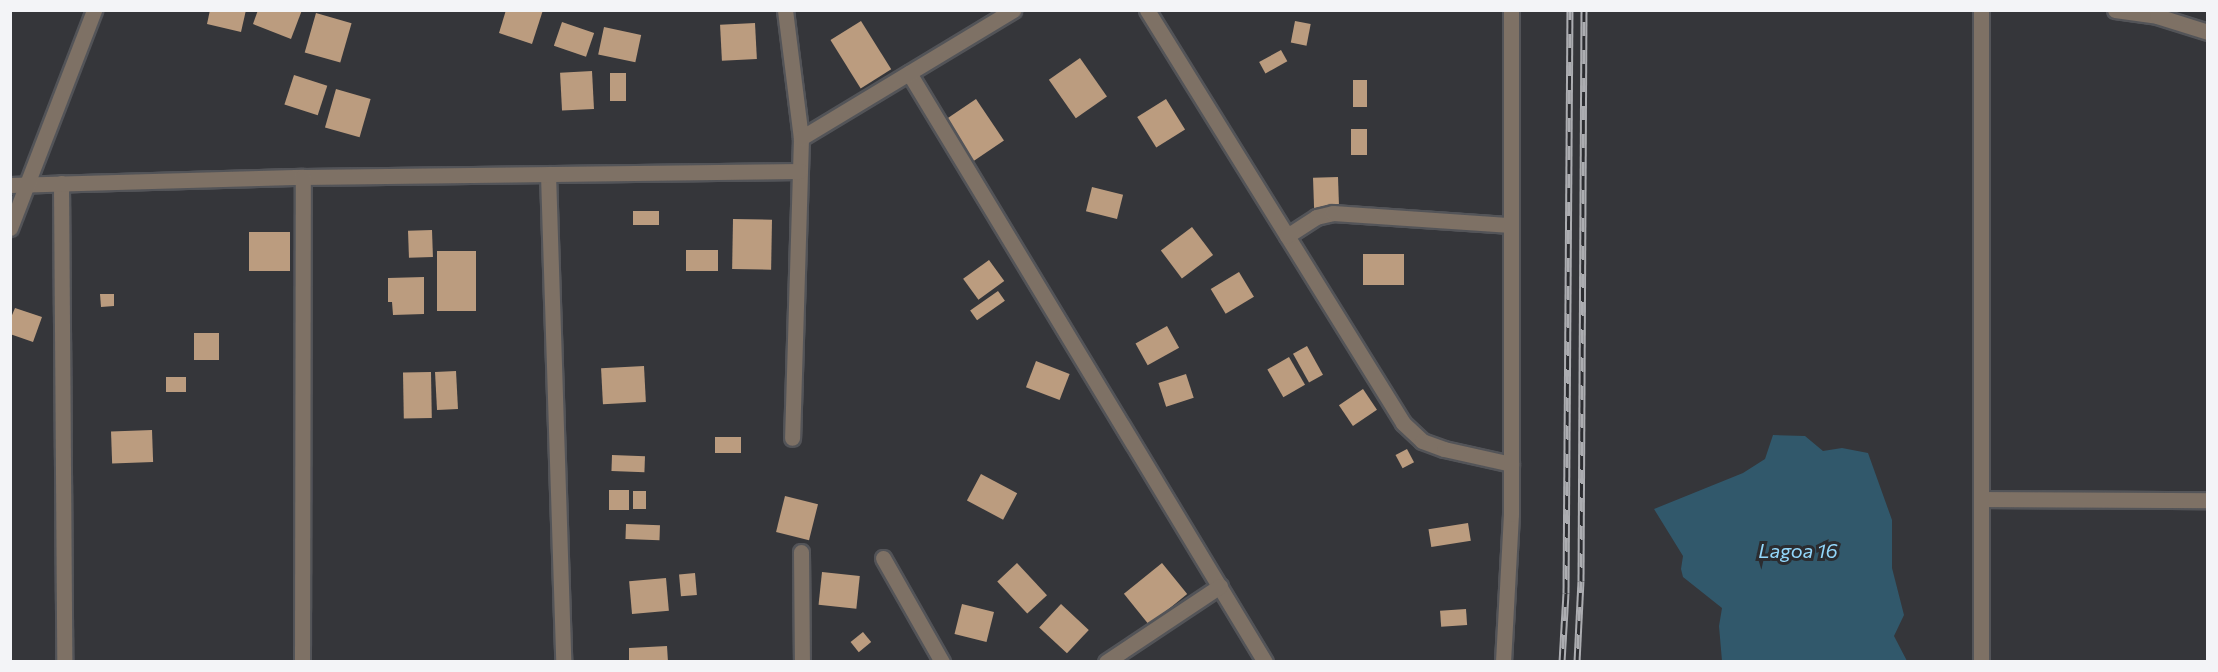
<!DOCTYPE html>
<html>
<head>
<meta charset="utf-8">
<style>
	body { margin:0 }
	#map { position:relative; width:2218px; height:672px; overflow:hidden; background:#35363a; font-family:Commissioner,sans-serif }
	div>[style] { position:absolute }
	[style*='--x'] { left:calc(var(--x)*1px); top:calc(var(--y)*1px); width:calc(var(--w)*1px); rotate:calc(var(--a)*1deg) }
	.water>* { inset:0; background:#31586b }
	.building>* { inset:0; background:#bb9c7f; transform-origin:0 0 }
	.roads { filter:drop-shadow(2px 0 #535458) drop-shadow(-2px 0 #535458) drop-shadow(0 2px #535458) drop-shadow(0 -2px #535458) }
	.minor>* { height:15px; margin:-7.5px; padding:0 7.5px; transform-origin:7.5px; border-radius:7.5px; background:#7e7165 }
	.tertiary>* { height:15px; margin:-7.5px; padding:0 7.5px; transform-origin:7.5px; border-radius:7.5px; background:#7e7165 }
	.rail>* { height:7px; margin-top:-3.5px; transform-origin:0; background:repeating-linear-gradient(90deg,#2b2c30 0 14px,#acadb1 0 28px); box-sizing:border-box; border-block:2px solid #acadb1 }
	span { translate:-50% -50%; white-space:nowrap; text-align:center; line-height:1.15; -webkit-text-stroke:6px #2b2c30; paint-order:stroke }
	.water-label { font-size:20px; color:#92d6fa; font-style:italic }
	.frame { position:absolute; inset:0; border:12px solid #f3f4f7; pointer-events:none }
</style>
</head>
<body>
<div id="map">
	<div class="water">
		<i style="clip-path:polygon(1773px 435px,1805px 436px,1823px 451px,1842px 448px,1868px 453px,1892px 520px,1892px 568px,1904px 615px,1894px 636px,1907px 661px,1722px 661px,1719px 626px,1722px 608px,1683px 577px,1681px 569px,1683px 556px,1654px 509px,1743px 473px,1765px 459px)"></i>
	</div>
	<div class="building">
		<i style="clip-path:polygon(210px 10px,246px 10px,241px 32px,207px 24px)"></i>
		<i style="clip-path:polygon(258px 10px,302px 10px,291px 39px,253px 24px)"></i>
		<i style="clip-path:polygon(506px 10px,543px 10px,532px 44px,499px 33px)"></i>
		<i style="left:316px;top:13px;width:37px;height:41px;rotate:16deg"></i>
		<i style="left:861px;top:21px;width:57px;height:36px;rotate:58deg"></i>
		<i style="left:1295px;top:21px;width:16px;height:22px;rotate:11deg"></i>
		<i style="left:562px;top:22px;width:34px;height:25px;rotate:19deg"></i>
		<i style="left:755px;top:23px;width:36px;height:35px;rotate:87deg"></i>
		<i style="left:604px;top:27px;width:38px;height:28px;rotate:12deg"></i>
		<i style="left:1281px;top:50px;width:13px;height:25px;rotate:61deg"></i>
		<i style="left:1080px;top:58px;width:47px;height:38px;rotate:55deg"></i>
		<i style="left:592px;top:71px;width:38px;height:32px;rotate:87deg"></i>
		<i style="left:610px;top:73px;width:16px;height:28px"></i>
		<i style="left:294px;top:75px;width:35px;height:31px;rotate:18deg"></i>
		<i style="left:1353px;top:80px;width:14px;height:27px"></i>
		<i style="left:336px;top:89px;width:36px;height:40px;rotate:16deg"></i>
		<i style="left:976px;top:99px;width:50px;height:37px;rotate:56deg"></i>
		<i style="left:1166px;top:99px;width:36px;height:34px;rotate:58deg"></i>
		<i style="left:1351px;top:129px;width:16px;height:26px"></i>
		<i style="left:1338px;top:177px;width:34px;height:25px;rotate:88deg"></i>
		<i style="left:1092px;top:187px;width:32px;height:25px;rotate:14deg"></i>
		<i style="left:633px;top:211px;width:26px;height:14px"></i>
		<i style="left:733px;top:219px;width:39px;height:50px;rotate:1deg"></i>
		<i style="left:1192px;top:227px;width:35px;height:39px;rotate:53deg"></i>
		<i style="left:432px;top:230px;width:27px;height:24px;rotate:88deg"></i>
		<i style="left:249px;top:232px;width:41px;height:39px"></i>
		<i style="left:686px;top:250px;width:32px;height:21px"></i>
		<i style="left:437px;top:251px;width:39px;height:60px"></i>
		<i style="left:1363px;top:254px;width:41px;height:31px"></i>
		<i style="left:989px;top:260px;width:26px;height:32px;rotate:54deg"></i>
		<i style="left:1239px;top:272px;width:29px;height:33px;rotate:59deg"></i>
		<i style="clip-path:polygon(424px 277px,424px 314px,393px 315px,392px 302px,388px 302px,388px 278px)"></i>
		<i style="left:998px;top:291px;width:12px;height:34px;rotate:55deg"></i>
		<i style="clip-path:polygon(100px 294px,114px 294px,114px 306px,101px 307px)"></i>
		<i style="clip-path:polygon(15px 308px,42px 317px,33px 342px,10px 334px,10px 320px)"></i>
		<i style="left:1167px;top:326px;width:25px;height:36px;rotate:61deg"></i>
		<i style="left:194px;top:333px;width:25px;height:27px"></i>
		<i style="left:1307px;top:346px;width:33px;height:16px;rotate:61deg"></i>
		<i style="left:1289px;top:357px;width:32px;height:25px;rotate:60deg"></i>
		<i style="left:1036px;top:361px;width:36px;height:28px;rotate:21deg"></i>
		<i style="left:644px;top:366px;width:36px;height:43px;rotate:87deg"></i>
		<i style="left:456px;top:371px;width:38px;height:21px;rotate:87deg"></i>
		<i style="left:431px;top:372px;width:46px;height:28px;rotate:89deg"></i>
		<i style="left:1186px;top:374px;width:25px;height:29px;rotate:72deg"></i>
		<i style="left:166px;top:377px;width:20px;height:15px"></i>
		<i style="left:1363px;top:389px;width:25px;height:29px;rotate:56deg"></i>
		<i style="left:152px;top:430px;width:32px;height:41px;rotate:88deg"></i>
		<i style="left:715px;top:437px;width:26px;height:16px"></i>
		<i style="left:1407px;top:449px;width:15px;height:13px;rotate:62deg"></i>
		<i style="left:612px;top:455px;width:33px;height:16px;rotate:2deg"></i>
		<i style="left:981px;top:474px;width:41px;height:30px;rotate:28deg"></i>
		<i style="left:609px;top:490px;width:20px;height:20px"></i>
		<i style="left:633px;top:491px;width:13px;height:18px"></i>
		<i style="left:785px;top:496px;width:34px;height:37px;rotate:14deg"></i>
		<i style="left:1468px;top:523px;width:18px;height:40px;rotate:81deg"></i>
		<i style="left:626px;top:524px;width:34px;height:15px;rotate:2deg"></i>
		<i style="left:1017px;top:563px;width:44px;height:27px;rotate:47deg"></i>
		<i style="left:1162px;top:563px;width:40px;height:49px;rotate:51deg"></i>
		<i style="left:822px;top:572px;width:38px;height:33px;rotate:6deg"></i>
		<i style="left:695px;top:573px;width:22px;height:16px;rotate:85deg"></i>
		<i style="left:666px;top:578px;width:33px;height:37px;rotate:85deg"></i>
		<i style="left:962px;top:604px;width:33px;height:31px;rotate:14deg"></i>
		<i style="left:1061px;top:604px;width:38px;height:32px;rotate:43deg"></i>
		<i style="left:1466px;top:609px;width:16px;height:26px;rotate:86deg"></i>
		<i style="left:863px;top:632px;width:13px;height:16px;rotate:51deg"></i>
		<i style="clip-path:polygon(667px 646px,668px 662px,629px 662px,629px 648px)"></i>
	</div>
	<div class="roads">
		<div class="minor">
			<i style="--x:785;--y:10;--w:129;--a:82.9"></i>
			<i style="--x:801;--y:138;--w:300;--a:91.7"></i>
			<i style="--x:1147;--y:10;--w:486;--a:58.2"></i>
			<i style="--x:1403;--y:423;--w:26;--a:43"></i>
			<i style="--x:1422;--y:441;--w:23;--a:20"></i>
			<i style="--x:1444;--y:449;--w:69;--a:12.6"></i>
			<i style="--x:2115;--y:10;--w:42;--a:8.1"></i>
			<i style="--x:2157;--y:16;--w:53;--a:17.4"></i>
			<i style="--x:909;--y:73;--w:688;--a:58.85"></i>
			<i style="--x:801;--y:138;--w:248;--a:-31.1"></i>
			<i style="--x:548;--y:174;--w:488;--a:88.2"></i>
			<i style="--x:61;--y:183;--w:479;--a:89.6"></i>
			<i style="--x:10;--y:185;--w:293;--a:-1.6"></i>
			<i style="--x:303;--y:177;--w:497;--a:-0.7"></i>
			<i style="--x:10;--y:228;--w:234;--a:-68.9"></i>
			<i style="--x:1287;--y:236;--w:35;--a:-33"></i>
			<i style="--x:1316;--y:217;--w:17;--a:-13"></i>
			<i style="--x:1333;--y:213;--w:178;--a:3.9"></i>
			<i style="--x:1981;--y:499;--w:227;--a:0.3"></i>
			<i style="--x:801;--y:552;--w:110;--a:89.5"></i>
			<i style="--x:883;--y:558;--w:120;--a:60.4"></i>
			<i style="--x:302;--y:662;--w:485;--a:-89.9"></i>
			<i style="--x:1106;--y:662;--w:137;--a:-33.7"></i>
			<i style="--x:1503;--y:662;--w:148;--a:-86.9"></i>
			<i style="--x:1511;--y:514;--w:504;--a:-90"></i>
		</div>
		<div class="tertiary">
			<i style="--x:1981;--y:10;--w:652;--a:90"></i>
		</div>
	</div>
	<div class="rail">
		<i style="--x:1562;--y:662;--w:69;--a:-86.7"></i>
		<i style="--x:1566;--y:593;--w:583;--a:-89.61"></i>
		<i style="--x:1577;--y:662;--w:81;--a:-87.2"></i>
		<i style="--x:1581;--y:581;--w:571;--a:-89.7"></i>
	</div>
	<div class="water-label">
		<span style="left:1798px;top:550px">Lagoa 16</span>
	</div>
	<div class="frame"></div>
</div>
</body>
</html>
